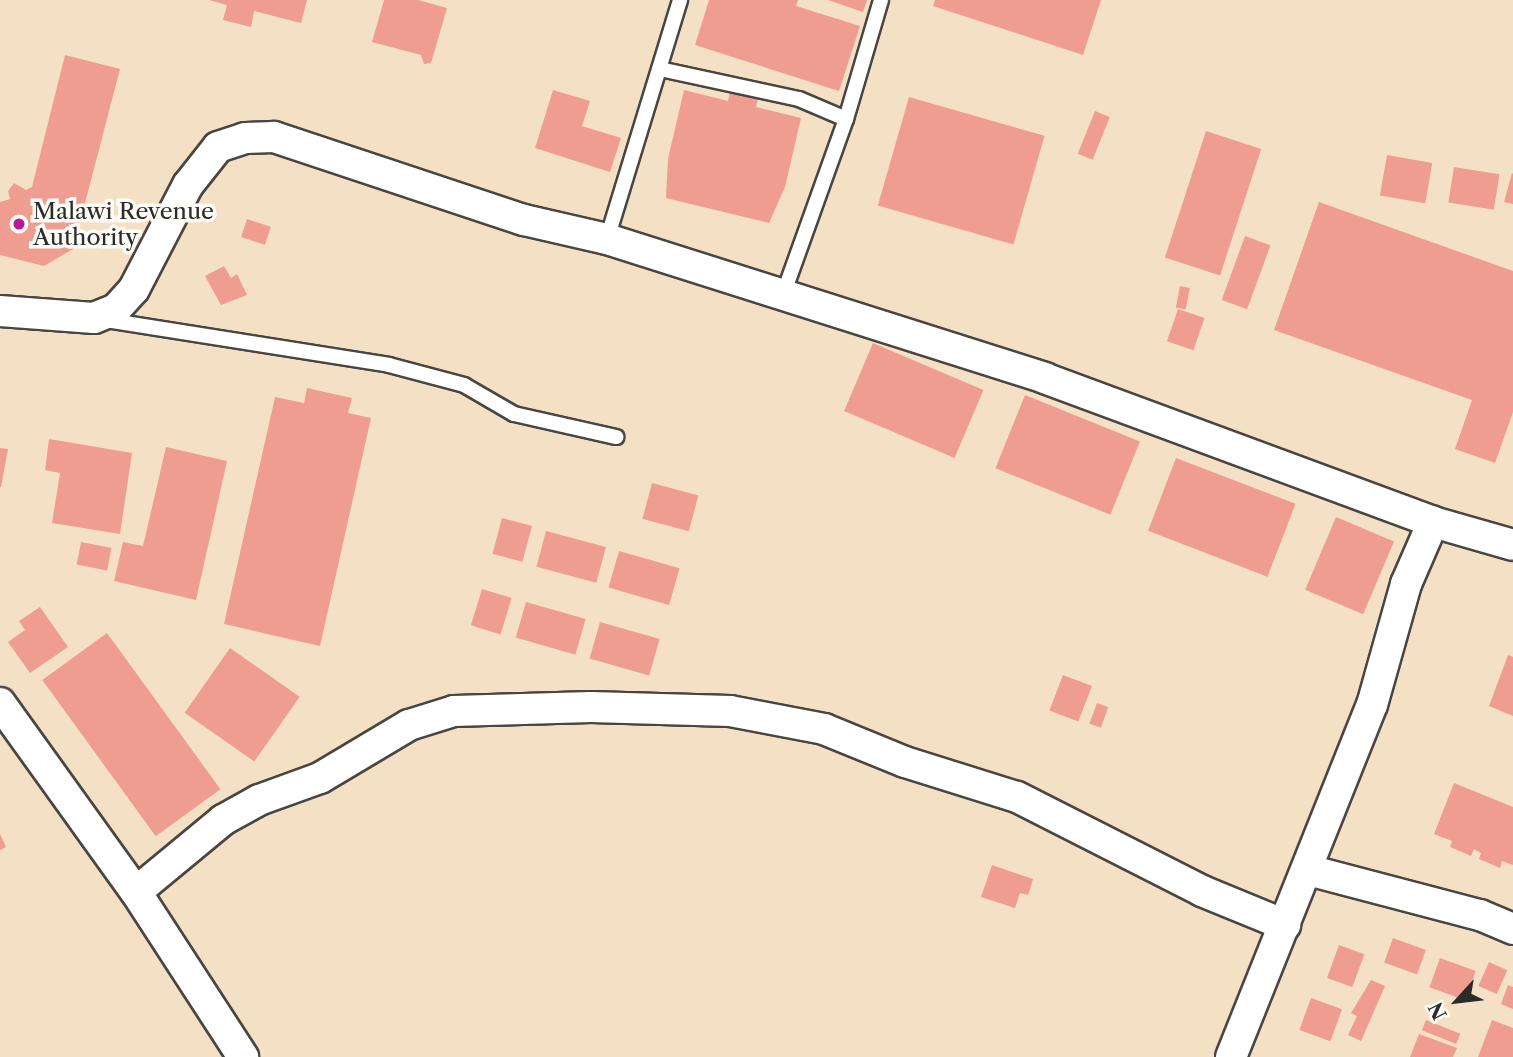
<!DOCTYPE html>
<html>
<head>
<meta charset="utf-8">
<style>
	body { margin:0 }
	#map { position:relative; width:1513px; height:1057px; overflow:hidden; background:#f4e0c5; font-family:"Libre Caslon Text",serif }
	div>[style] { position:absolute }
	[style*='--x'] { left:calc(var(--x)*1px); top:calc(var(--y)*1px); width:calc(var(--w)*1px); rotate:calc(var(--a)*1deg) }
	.building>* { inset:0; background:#ef9d91; transform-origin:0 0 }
	.roads { filter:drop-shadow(2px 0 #494642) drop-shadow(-2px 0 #494642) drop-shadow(0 2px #494642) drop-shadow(0 -2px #494642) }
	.lane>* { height:14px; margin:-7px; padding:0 7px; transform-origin:7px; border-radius:7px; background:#fff }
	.street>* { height:30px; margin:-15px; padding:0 15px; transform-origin:15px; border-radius:15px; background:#fff }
	.dots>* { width:19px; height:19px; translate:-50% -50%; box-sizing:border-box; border:4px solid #fdfcf7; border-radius:50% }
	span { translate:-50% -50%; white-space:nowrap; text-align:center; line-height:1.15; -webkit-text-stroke:7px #fdfcf7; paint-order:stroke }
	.poi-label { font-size:23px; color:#2b2b2b }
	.left { translate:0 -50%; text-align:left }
	.north { position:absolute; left:1422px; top:966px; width:70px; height:70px; -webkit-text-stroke:5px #fdfcf7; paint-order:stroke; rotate:243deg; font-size:19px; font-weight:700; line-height:28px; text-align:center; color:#2b2b2b }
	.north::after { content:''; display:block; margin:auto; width:24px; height:32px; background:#2b2b2b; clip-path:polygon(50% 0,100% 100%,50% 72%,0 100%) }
</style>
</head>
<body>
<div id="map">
	<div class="building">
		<i style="clip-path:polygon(209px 0,307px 0,301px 23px,254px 11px,251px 27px,223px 20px,227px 5px)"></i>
		<i style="clip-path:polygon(384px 0,418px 0,447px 8px,431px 63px,424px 64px,421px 55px,372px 42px)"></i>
		<i style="clip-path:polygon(709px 0,798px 0,796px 6px,860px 26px,839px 91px,695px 45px)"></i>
		<i style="clip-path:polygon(828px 0,867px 0,863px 12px)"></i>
		<i style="clip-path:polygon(935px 0,1101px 0,1083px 55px,933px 6px)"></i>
		<i style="clip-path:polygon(65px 55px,120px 69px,73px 249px,44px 266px,0 255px,0 202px,10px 199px,8px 191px,14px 183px,26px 190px,32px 187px)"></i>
		<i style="clip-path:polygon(553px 90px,590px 101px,582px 126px,621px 138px,610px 172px,535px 148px)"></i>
		<i style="clip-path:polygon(684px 90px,728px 101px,730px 92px,758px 98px,756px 107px,801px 118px,785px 187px,769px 223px,666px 198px,668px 159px)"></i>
		<i style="left:909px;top:97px;width:141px;height:113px;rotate:16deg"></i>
		<i style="left:1095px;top:111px;width:16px;height:46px;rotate:22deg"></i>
		<i style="left:1206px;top:131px;width:58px;height:133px;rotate:18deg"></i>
		<i style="left:1387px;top:155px;width:46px;height:41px;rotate:10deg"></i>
		<i style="left:1454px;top:167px;width:46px;height:36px;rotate:9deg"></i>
		<i style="clip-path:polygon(1512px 173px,1513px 174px,1513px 204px,1504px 202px)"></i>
		<i style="clip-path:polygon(1319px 202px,1513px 271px,1513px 412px,1495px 463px,1455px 449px,1472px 400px,1274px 330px)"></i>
		<i style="left:247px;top:219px;width:25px;height:19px;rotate:18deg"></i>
		<i style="left:1245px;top:236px;width:27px;height:68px;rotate:20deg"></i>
		<i style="clip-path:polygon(224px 266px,231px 278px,237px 274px,247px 295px,221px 305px,205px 276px)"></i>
		<i style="left:1180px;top:286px;width:10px;height:22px;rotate:11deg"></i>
		<i style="left:1178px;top:309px;width:28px;height:34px;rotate:19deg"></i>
		<i style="left:873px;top:343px;width:120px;height:74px;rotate:23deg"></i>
		<i style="clip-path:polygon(307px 388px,352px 398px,348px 413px,371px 418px,320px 646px,224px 624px,275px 397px,304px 403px)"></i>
		<i style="left:1025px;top:395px;width:124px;height:79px;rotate:22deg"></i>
		<i style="clip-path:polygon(49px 439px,132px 453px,120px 534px,52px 523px,60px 473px,45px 470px)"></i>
		<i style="clip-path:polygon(166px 447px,227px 461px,196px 600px,114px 581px,123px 542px,143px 546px)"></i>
		<i style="clip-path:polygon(0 448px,8px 449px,1px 487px,0 487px)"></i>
		<i style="left:1176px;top:458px;width:128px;height:78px;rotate:21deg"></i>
		<i style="left:652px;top:483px;width:48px;height:37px;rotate:15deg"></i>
		<i style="left:1336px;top:517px;width:63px;height:79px;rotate:23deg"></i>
		<i style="left:502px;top:518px;width:31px;height:37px;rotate:15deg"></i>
		<i style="left:546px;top:531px;width:62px;height:37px;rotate:15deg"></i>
		<i style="left:81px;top:542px;width:31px;height:23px;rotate:11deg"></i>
		<i style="left:619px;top:551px;width:63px;height:38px;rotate:16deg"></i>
		<i style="left:482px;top:589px;width:31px;height:38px;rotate:17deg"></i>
		<i style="left:526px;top:602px;width:62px;height:37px;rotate:16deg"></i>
		<i style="clip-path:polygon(40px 607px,68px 647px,30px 673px,8px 642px,25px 630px,19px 621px)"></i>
		<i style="left:600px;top:622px;width:62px;height:38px;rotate:16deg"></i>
		<i style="left:107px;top:633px;width:193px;height:80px;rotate:54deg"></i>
		<i style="left:230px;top:648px;width:85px;height:79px;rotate:35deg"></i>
		<i style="clip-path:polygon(1508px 655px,1513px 657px,1513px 716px,1489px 706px)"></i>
		<i style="left:1063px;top:675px;width:31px;height:38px;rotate:21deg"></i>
		<i style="left:1097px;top:703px;width:12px;height:22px;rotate:20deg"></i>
		<i style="clip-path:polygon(1454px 783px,1513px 807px,1513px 865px,1502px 861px,1500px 868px,1479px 859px,1481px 853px,1474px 849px,1471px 856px,1450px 847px,1452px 841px,1434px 834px)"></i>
		<i style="clip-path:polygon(0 834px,6px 847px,0 850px)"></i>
		<i style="clip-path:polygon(992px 865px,1033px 879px,1028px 895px,1020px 893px,1015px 908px,981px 897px)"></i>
		<i style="left:1393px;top:938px;width:35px;height:26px;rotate:20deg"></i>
		<i style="left:1339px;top:945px;width:27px;height:35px;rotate:20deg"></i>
		<i style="left:1440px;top:958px;width:38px;height:31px;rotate:20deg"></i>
		<i style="left:1489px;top:962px;width:20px;height:26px;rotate:24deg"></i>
		<i style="clip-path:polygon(1371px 980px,1385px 986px,1361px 1041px,1348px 1035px,1357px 1016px,1351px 1013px)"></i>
		<i style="clip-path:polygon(1508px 985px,1513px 987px,1513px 1009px,1501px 1004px)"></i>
		<i style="left:1311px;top:998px;width:33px;height:34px;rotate:20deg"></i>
		<i style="left:1426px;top:1020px;width:37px;height:11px;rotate:22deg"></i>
		<i style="clip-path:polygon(1492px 1020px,1513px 1028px,1513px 1057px,1478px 1057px)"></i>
		<i style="clip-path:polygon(1419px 1034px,1457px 1048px,1453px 1057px,1410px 1057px)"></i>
	</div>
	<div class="roads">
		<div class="lane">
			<i style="--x:660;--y:69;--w:142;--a:12.2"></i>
			<i style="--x:799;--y:99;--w:51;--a:23.1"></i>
			<i style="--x:846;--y:119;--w:187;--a:109.7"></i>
			<i style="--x:846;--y:119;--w:124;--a:-73.6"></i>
			<i style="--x:607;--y:239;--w:250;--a:-73"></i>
			<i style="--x:106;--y:320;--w:287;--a:9"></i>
			<i style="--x:389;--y:365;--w:78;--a:14.9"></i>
			<i style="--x:464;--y:385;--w:58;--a:30.1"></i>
			<i style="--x:514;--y:414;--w:105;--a:12.7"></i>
		</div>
		<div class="street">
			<i style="--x:0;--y:311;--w:94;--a:4.3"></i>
			<i style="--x:94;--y:318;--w:24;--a:-22"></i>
			<i style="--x:116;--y:309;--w:27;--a:-48"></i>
			<i style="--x:134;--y:289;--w:117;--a:-62.6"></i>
			<i style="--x:188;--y:185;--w:48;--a:-51.7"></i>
			<i style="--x:218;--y:147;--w:28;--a:-18"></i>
			<i style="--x:245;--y:138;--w:29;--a:-2"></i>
			<i style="--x:274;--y:137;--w:263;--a:18.4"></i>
			<i style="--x:524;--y:220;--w:85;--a:12.9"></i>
			<i style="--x:607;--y:239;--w:459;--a:17.6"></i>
			<i style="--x:1044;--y:378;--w:415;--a:20.3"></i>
			<i style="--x:1433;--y:522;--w:83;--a:16"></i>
			<i style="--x:0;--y:703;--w:233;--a:54.3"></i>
			<i style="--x:136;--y:892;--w:197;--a:57"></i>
			<i style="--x:1308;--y:870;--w:178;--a:14.7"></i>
			<i style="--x:1480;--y:915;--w:36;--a:23"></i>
			<i style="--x:136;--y:892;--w:113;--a:-39.6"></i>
			<i style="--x:223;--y:820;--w:41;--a:-29.1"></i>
			<i style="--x:259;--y:800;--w:65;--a:-19.8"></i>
			<i style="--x:320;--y:778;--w:104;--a:-30.8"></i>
			<i style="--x:409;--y:725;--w:47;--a:-17.3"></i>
			<i style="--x:454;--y:711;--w:137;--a:-1.7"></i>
			<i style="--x:591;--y:707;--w:139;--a:1.6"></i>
			<i style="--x:730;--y:711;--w:96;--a:10.8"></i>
			<i style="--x:824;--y:729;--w:87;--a:22.2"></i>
			<i style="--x:905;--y:762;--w:117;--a:17.4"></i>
			<i style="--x:1017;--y:797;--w:208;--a:26.9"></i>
			<i style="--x:1202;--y:891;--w:90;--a:22.3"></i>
			<i style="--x:1231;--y:1057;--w:379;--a:-68.2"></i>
			<i style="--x:1372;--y:705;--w:126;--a:-74.3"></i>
			<i style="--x:1406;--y:584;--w:68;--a:-66.5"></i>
		</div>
	</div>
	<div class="dots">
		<i style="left:19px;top:224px;background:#b5179e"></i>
	</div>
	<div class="poi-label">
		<span class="left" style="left:33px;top:224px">Malawi Revenue<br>Authority</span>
	</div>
	<div class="north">N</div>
</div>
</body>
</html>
